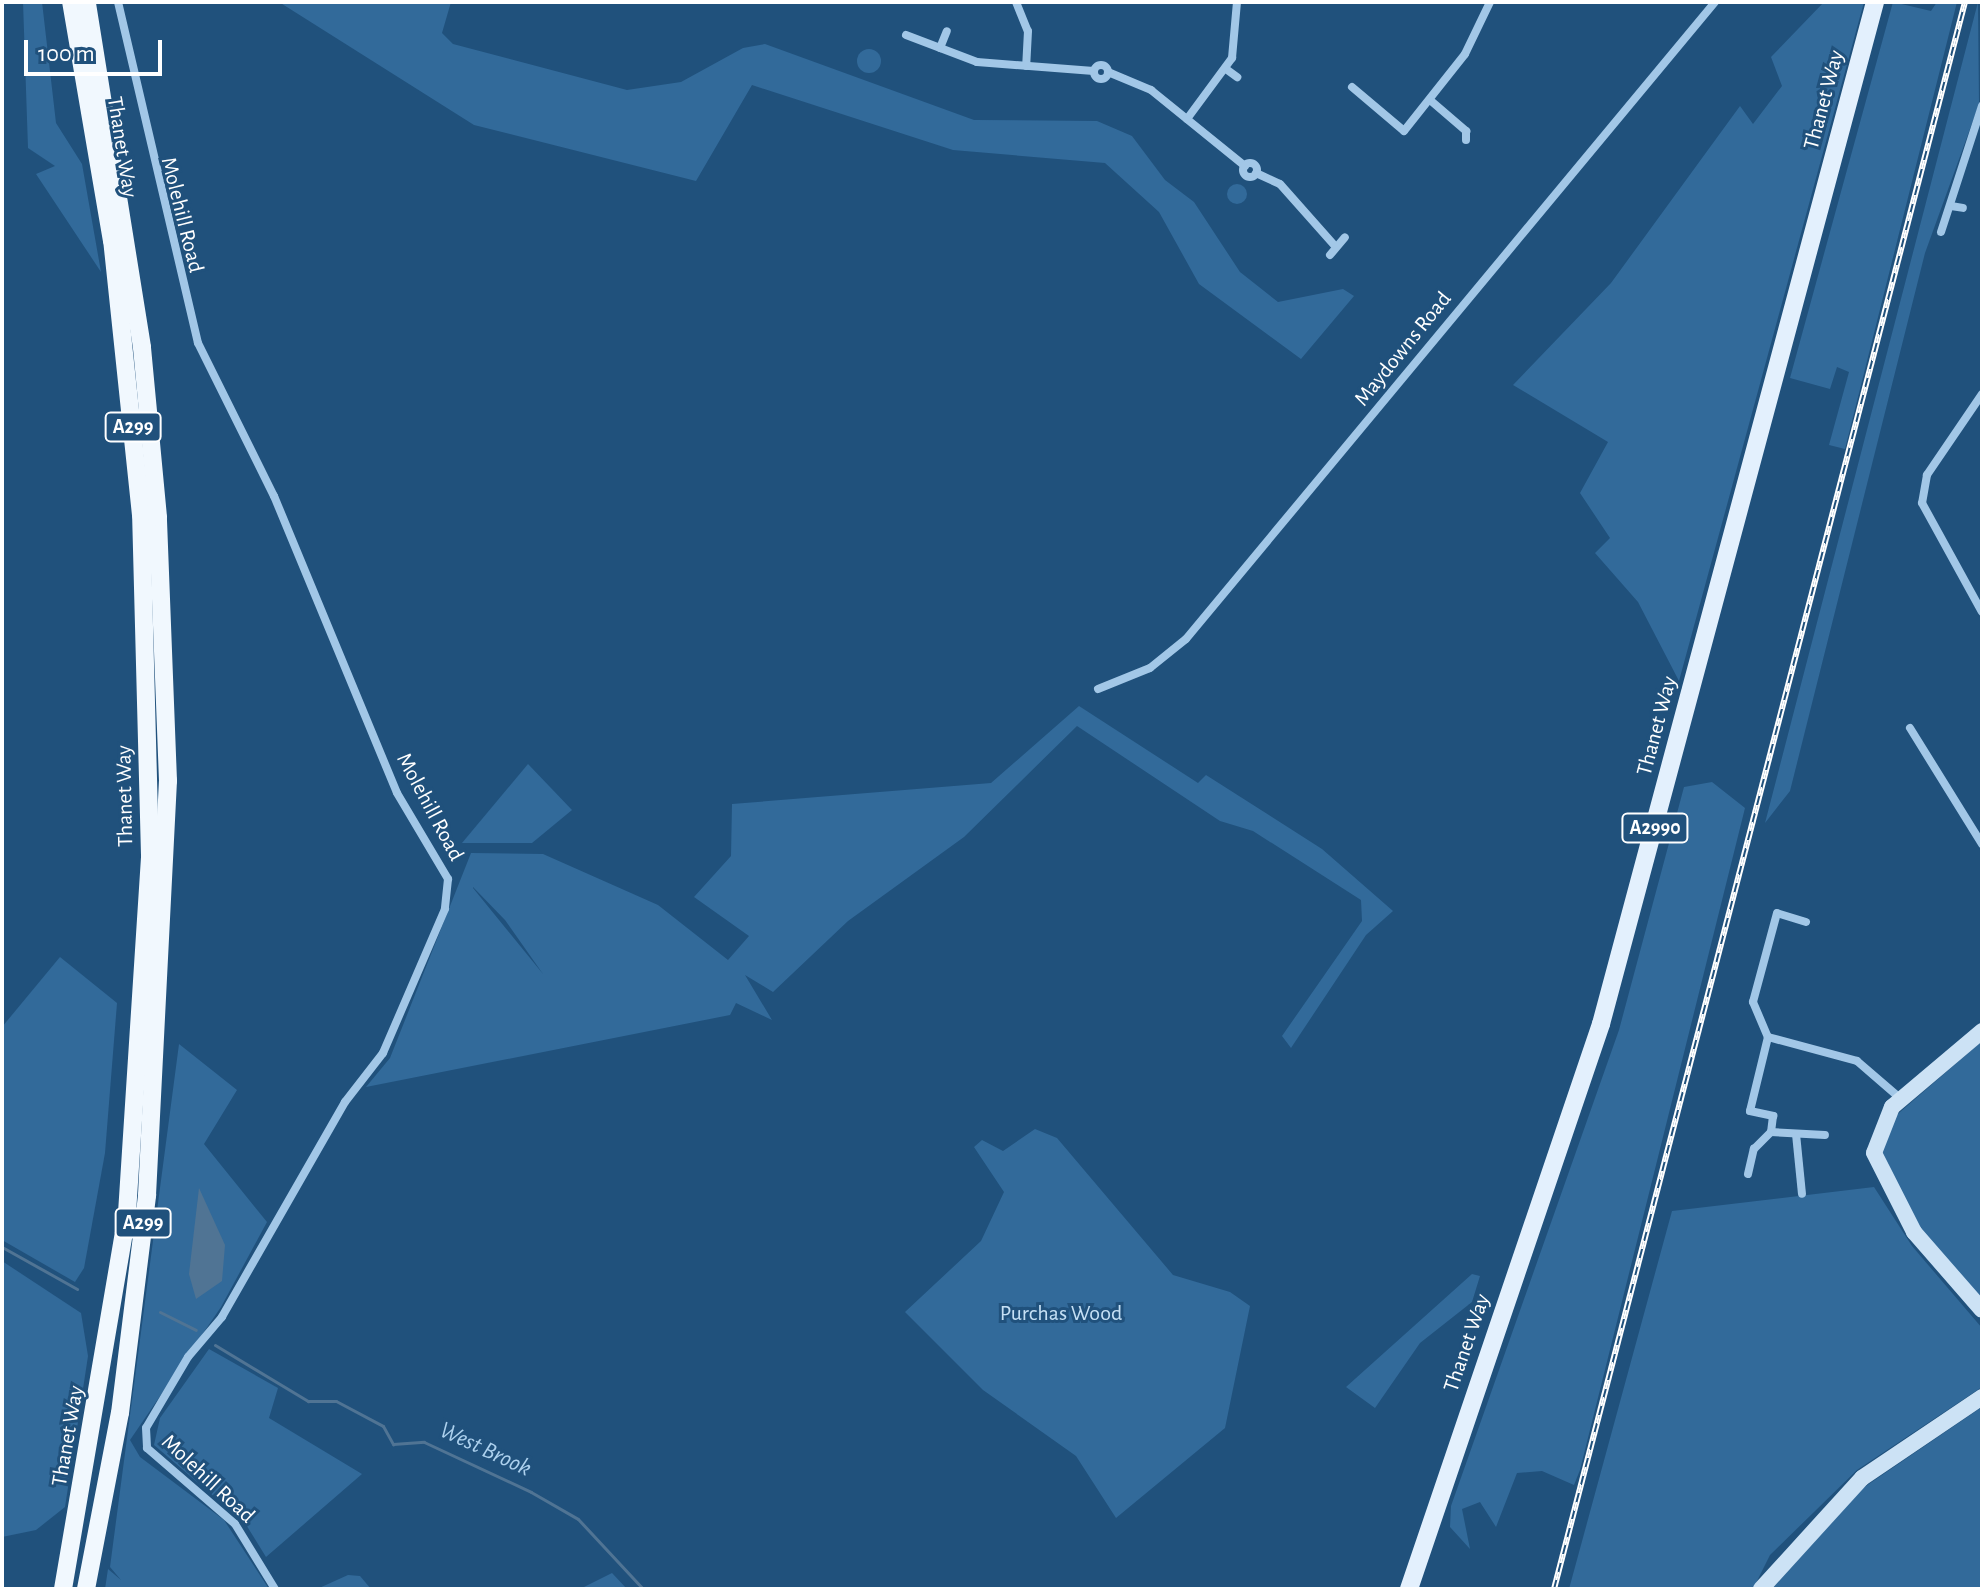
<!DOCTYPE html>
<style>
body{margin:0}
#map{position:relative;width:1984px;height:1591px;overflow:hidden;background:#20517c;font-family:"Alegreya Sans",sans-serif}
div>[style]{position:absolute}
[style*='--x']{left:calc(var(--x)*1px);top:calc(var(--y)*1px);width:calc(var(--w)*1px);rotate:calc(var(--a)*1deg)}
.green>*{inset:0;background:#326a9a}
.round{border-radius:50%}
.water>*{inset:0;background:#507494}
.stream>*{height:3px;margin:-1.5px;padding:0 1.5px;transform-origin:1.5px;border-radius:1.5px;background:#507494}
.minor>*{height:8px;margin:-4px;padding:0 4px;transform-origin:4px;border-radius:4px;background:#a2c7e7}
.minor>.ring{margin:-4px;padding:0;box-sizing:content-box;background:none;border:8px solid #a2c7e7;border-radius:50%}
.secondary>*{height:16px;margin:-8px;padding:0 8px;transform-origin:8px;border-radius:8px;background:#cce2f5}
.primary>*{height:18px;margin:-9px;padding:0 9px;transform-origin:9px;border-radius:9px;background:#e3f0fd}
.trunk>*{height:18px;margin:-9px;padding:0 9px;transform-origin:9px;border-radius:9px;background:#f1f8fe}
.rail>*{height:6px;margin-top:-3px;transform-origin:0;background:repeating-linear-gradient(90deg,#20517c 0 9px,#fff 0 18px);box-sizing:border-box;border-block:2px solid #fff}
span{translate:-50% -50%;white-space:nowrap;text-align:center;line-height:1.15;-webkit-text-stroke:6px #20517c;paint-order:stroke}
.shield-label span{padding:2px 6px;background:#20517c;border:2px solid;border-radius:6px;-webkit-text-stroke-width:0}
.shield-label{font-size:20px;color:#fff;font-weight:700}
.street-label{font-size:22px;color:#fff}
.park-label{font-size:22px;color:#c5e0f5}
.water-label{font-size:24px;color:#add1ee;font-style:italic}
.frame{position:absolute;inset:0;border:4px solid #fff;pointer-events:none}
.scale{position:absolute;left:24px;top:40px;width:138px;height:36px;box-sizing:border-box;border:4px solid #fff;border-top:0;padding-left:10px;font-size:24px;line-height:28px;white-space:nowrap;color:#fff;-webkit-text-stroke:6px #20517c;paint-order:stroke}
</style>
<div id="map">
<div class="green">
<div style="clip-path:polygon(23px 2px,42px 2px,56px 123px,82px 164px,101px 272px,36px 174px,55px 166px,28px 148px)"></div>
<div style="clip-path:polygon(279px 2px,451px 2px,442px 33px,453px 44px,627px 90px,681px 82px,743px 48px,765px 44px,974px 120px,1097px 121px,1132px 136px,1165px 180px,1194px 202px,1240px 272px,1278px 302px,1343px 289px,1354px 296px,1301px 359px,1199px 284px,1159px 212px,1105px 163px,953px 150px,752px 85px,696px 181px,474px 125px)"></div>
<div style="clip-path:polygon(1824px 2px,1864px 2px,1679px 681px,1638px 602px,1595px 553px,1610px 538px,1580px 493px,1608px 442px,1513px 385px,1611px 283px,1740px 106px,1753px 124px,1782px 86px,1771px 57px)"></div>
<div style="clip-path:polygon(1893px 2px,1931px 11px,1937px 2px,1957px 2px,1845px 449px,1829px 445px,1849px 372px,1837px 367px,1830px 389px,1790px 378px)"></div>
<div style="clip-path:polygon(1978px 2px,1979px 104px,1925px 253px,1790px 791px,1765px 823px)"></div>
<div class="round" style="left:857px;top:49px;width:24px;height:24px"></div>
<div class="round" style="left:1227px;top:184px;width:20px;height:20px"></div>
<div style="clip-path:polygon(evenodd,1079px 706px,1198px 783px,1206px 775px,1322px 849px,1393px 911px,1366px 935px,1291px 1048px,1282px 1036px,1362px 921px,1361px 900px,1253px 831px,1220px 821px,1077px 726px,964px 837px,848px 921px,773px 992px,745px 975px,772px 1020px,736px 1003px,730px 1015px,366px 1087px,390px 1058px,471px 853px,543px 854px,658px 905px,728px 960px,749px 936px,694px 897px,731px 856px,732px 804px,991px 783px,1079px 706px,473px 887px,505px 920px,543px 974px,473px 888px,473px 887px)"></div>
<div style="clip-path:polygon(528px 764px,572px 810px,532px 843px,462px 843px)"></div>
<div style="clip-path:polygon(1712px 782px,1745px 808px,1580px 1470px,1574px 1485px,1542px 1471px,1517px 1473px,1496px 1527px,1480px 1502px,1462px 1509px,1470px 1549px,1450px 1527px,1451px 1506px,1619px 1030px,1684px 787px)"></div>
<div style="clip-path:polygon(60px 957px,117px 1003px,105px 1153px,84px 1268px,75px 1282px,2px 1240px,2px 1027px)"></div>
<div style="clip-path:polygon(1982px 1041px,1982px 1302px,1918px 1228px,1880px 1157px,1892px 1119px)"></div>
<div style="clip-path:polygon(179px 1044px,237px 1090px,204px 1144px,267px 1222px,221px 1307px,130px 1440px,140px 1457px,224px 1520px,269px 1589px,105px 1589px,108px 1569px,121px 1580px,110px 1567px)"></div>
<div style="clip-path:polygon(1035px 1129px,1057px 1138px,1173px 1275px,1230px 1292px,1250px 1306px,1225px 1428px,1116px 1518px,1076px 1456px,983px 1390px,905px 1312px,981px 1241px,1004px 1192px,974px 1147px,982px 1140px,1003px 1151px)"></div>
<div style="clip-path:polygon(1874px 1187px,1912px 1246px,1982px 1328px,1982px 1387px,1857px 1470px,1770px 1555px,1753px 1589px,1569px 1589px,1672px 1211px)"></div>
<div style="clip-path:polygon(2px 1261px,81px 1313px,88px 1356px,65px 1507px,36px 1530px,2px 1537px)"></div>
<div style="clip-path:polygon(1472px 1274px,1480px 1276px,1472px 1302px,1420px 1343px,1375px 1408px,1346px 1387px)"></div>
<div style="clip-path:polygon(209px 1349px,278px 1388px,269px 1418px,362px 1474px,266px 1557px,245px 1523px,154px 1445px,160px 1418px)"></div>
<div style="clip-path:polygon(1982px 1407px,1982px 1589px,1772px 1589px,1863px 1488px)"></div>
<div style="clip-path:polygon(612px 1573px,627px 1589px,580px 1589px)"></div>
<div style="clip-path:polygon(348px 1575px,360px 1576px,371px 1589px,317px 1589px)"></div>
</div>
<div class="water">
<div style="clip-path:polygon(199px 1188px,225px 1245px,222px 1281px,196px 1299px,189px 1274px)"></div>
</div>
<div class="stream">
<div style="--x:2;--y:1247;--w:86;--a:29.2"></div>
<div style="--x:160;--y:1312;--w:40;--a:26.6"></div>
<div style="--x:215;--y:1345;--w:109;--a:31.1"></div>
<div style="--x:308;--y:1401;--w:28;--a:0"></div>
<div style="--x:336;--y:1401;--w:53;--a:28"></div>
<div style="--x:383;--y:1426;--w:21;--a:61"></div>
<div style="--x:393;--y:1444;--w:31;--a:-4"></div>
<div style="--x:424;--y:1442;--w:118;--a:25"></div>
<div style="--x:531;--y:1492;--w:54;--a:29.9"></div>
<div style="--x:578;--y:1519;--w:96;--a:47.1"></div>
</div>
<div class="minor">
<div style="--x:118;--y:2;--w:350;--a:76.8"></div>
<div style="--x:198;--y:343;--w:171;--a:63.6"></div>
<div style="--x:274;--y:496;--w:321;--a:67.5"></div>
<div style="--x:397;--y:793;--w:100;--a:59.3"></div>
<div style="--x:448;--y:879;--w:30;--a:96"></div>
<div style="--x:445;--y:909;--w:157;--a:113.3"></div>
<div style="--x:383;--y:1053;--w:62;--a:127.8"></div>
<div style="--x:345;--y:1102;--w:248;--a:119.8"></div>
<div style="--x:222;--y:1317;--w:52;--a:130.4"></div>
<div style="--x:188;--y:1357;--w:82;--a:120.6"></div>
<div style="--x:146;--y:1428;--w:20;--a:87"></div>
<div style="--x:147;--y:1448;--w:116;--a:40.8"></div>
<div style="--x:235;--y:1524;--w:76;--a:58.4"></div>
<div style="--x:1016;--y:2;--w:31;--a:68"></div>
<div style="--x:1028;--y:31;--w:35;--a:93"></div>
<div style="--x:906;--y:35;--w:76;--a:20.8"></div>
<div style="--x:977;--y:62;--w:117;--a:4.4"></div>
<div style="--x:940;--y:48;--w:18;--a:-68"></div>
<div class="ring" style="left:1094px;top:65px;width:6px;height:6px"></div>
<div style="--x:1226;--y:69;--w:14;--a:36"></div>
<div style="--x:1108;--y:72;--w:47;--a:22.7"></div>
<div style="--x:1151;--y:90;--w:121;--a:39"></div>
<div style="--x:1352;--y:87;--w:68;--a:40.2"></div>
<div style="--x:1404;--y:131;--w:98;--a:-51.6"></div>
<div style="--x:1465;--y:54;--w:58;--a:-64.3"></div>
<div style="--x:1430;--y:100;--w:48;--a:40.7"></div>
<div style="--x:1466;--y:131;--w:9;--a:90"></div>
<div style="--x:1187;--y:119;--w:76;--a:-53.6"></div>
<div style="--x:1232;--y:58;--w:56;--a:-84.9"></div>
<div class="ring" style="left:1243px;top:163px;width:6px;height:6px"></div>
<div style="--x:1256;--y:173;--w:26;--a:25"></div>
<div style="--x:1280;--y:184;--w:84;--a:48.4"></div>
<div style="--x:1951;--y:206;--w:12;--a:9"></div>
<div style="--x:1941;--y:232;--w:133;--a:-72"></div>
<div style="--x:1330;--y:255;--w:23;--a:-50"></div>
<div style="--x:1982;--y:394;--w:98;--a:124.2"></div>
<div style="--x:1927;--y:475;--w:28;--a:100"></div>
<div style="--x:1922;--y:503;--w:124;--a:61.2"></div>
<div style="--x:1098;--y:689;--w:56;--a:-22"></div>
<div style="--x:1150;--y:668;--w:46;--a:-38.9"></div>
<div style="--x:1186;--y:639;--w:828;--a:-50.29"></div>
<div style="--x:1910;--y:728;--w:137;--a:58.2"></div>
<div style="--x:1806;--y:922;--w:30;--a:-163"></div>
<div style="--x:1777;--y:913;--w:92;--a:105.1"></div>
<div style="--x:1753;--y:1002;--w:38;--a:67"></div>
<div style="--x:1768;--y:1037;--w:76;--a:103.7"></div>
<div style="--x:1750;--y:1111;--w:24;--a:12"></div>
<div style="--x:1773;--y:1116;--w:16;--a:97"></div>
<div style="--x:1771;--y:1132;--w:54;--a:3.2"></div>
<div style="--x:1768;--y:1037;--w:92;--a:15.1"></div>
<div style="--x:1857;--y:1061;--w:58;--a:40.8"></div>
<div style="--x:1796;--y:1134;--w:60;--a:84.3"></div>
<div style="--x:1748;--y:1174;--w:26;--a:-77"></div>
<div style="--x:1754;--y:1149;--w:24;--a:-45"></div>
</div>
<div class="secondary">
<div style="--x:1982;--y:1031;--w:118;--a:139.8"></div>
<div style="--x:1892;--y:1107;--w:49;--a:111.4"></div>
<div style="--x:1874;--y:1153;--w:89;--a:63.1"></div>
<div style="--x:1914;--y:1232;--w:103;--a:48.9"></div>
<div style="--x:1761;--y:1589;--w:150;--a:-47.7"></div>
<div style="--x:1862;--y:1478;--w:145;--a:-34"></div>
</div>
<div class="primary">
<div style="--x:1409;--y:1589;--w:597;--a:-71.23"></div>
<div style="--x:1601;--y:1024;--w:1058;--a:-74.99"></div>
</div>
<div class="trunk">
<div style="--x:63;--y:1589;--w:381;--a:-80.3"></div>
<div style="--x:127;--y:1213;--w:359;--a:-86.3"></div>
<div style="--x:150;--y:855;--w:340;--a:-91.5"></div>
<div style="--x:141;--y:515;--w:276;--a:-96"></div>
<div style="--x:112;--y:241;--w:242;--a:-99.7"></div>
<div style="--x:86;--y:1589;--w:179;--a:-79.1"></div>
<div style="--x:120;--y:1413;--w:220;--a:-82.9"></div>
<div style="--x:147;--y:1195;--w:415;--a:-87.1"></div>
<div style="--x:168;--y:781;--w:264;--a:-92.2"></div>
<div style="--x:158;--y:517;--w:171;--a:-95.4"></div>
<div style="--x:142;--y:347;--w:349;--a:-99.1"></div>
</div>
<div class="rail">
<div style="--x:1554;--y:1589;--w:1639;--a:-75.48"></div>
</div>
<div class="shield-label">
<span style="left:133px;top:427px">A299</span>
<span style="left:1655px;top:828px">A2990</span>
<span style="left:143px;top:1223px">A299</span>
</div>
<div class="street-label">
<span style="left:1824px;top:100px;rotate:-75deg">Thanet Way</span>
<span style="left:122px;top:147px;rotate:81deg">Thanet Way</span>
<span style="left:182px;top:215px;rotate:76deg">Molehill Road</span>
<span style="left:1403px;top:349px;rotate:-51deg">Maydowns Road</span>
<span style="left:1657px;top:726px;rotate:-75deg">Thanet Way</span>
<span style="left:125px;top:796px;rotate:-91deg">Thanet Way</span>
<span style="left:430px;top:807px;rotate:62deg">Molehill Road</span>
<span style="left:1467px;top:1343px;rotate:-71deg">Thanet Way</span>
<span style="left:68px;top:1436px;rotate:-80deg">Thanet Way</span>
<span style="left:208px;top:1479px;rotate:43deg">Molehill Road</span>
</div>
<div class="park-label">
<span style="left:1061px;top:1314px">Purchas Wood</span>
</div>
<div class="water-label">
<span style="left:485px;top:1450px;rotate:25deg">West Brook</span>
</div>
<div class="frame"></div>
<div class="scale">100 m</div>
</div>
